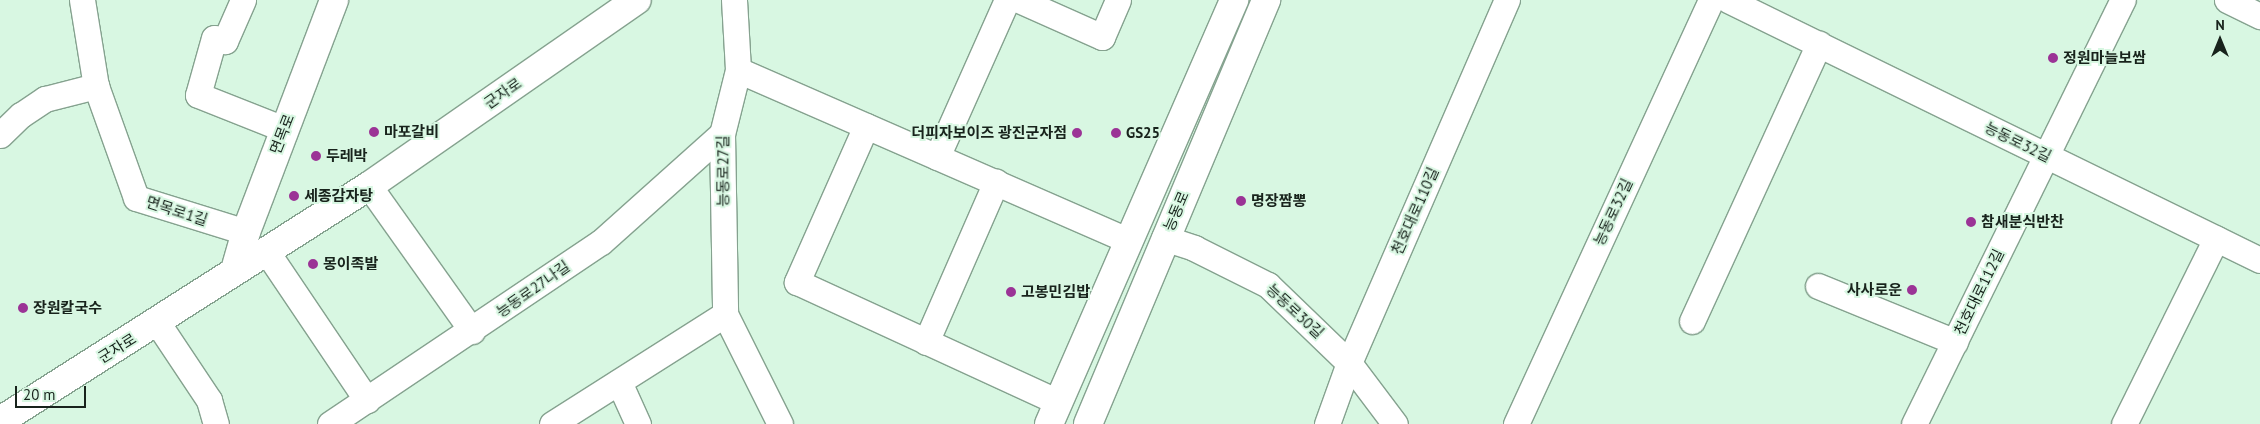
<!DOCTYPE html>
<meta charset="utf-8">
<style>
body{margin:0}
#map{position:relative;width:2260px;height:424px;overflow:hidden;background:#d8f7e2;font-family:"PT Sans","Noto Sans KR",sans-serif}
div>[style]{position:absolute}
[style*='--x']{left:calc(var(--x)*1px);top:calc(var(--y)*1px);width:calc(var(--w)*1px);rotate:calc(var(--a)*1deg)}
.roads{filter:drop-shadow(1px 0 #85a28f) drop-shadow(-1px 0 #85a28f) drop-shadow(0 1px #85a28f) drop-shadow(0 -1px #85a28f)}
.minor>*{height:25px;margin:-12.5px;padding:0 12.5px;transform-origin:12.5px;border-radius:12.5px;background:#fff}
.tertiary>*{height:28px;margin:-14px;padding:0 14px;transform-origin:14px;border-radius:14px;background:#fff}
.secondary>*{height:28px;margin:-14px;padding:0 14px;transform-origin:14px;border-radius:14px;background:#fff}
.dots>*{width:14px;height:14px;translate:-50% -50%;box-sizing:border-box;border:2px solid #d8f7e2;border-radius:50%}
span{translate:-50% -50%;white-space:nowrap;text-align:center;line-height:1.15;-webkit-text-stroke:4px #d8f7e2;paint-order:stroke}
.poi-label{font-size:15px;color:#18231c;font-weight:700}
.left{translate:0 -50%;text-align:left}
.right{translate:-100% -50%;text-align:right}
.street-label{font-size:15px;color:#18231c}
.north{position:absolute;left:2195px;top:15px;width:50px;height:50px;-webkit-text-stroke:4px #d8f7e2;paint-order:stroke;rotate:0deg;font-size:14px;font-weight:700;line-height:20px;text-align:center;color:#18231c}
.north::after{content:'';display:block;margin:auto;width:18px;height:22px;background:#18231c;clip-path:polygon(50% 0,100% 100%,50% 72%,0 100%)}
.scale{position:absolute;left:15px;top:386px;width:71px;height:22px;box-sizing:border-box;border:2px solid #18231c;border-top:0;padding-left:6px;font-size:15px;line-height:18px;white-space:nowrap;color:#18231c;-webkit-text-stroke:4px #d8f7e2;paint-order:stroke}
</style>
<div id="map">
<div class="roads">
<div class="minor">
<div style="--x:82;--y:0;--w:87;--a:80.8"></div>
<div style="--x:96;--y:86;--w:119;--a:70.3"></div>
<div style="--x:136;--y:198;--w:115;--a:17.2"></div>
<div style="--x:243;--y:0;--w:45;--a:113.7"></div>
<div style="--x:225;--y:41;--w:11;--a:-165"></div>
<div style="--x:214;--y:38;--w:59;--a:105.7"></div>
<div style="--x:198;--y:95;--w:92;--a:21.6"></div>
<div style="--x:734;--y:0;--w:70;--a:86.7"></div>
<div style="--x:738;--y:70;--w:66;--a:104"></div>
<div style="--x:722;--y:134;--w:180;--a:89"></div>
<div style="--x:725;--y:314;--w:123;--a:63.4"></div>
<div style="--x:1019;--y:0;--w:91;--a:24"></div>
<div style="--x:1102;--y:37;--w:40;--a:-66.6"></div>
<div style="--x:1728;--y:0;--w:592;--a:26.05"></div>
<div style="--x:2227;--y:0;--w:37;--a:26"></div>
<div style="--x:738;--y:70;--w:425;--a:23.6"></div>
<div style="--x:866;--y:126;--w:171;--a:113.9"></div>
<div style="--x:797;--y:282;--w:287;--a:24.7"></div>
<div style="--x:0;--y:135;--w:29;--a:-44"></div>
<div style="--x:21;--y:115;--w:29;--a:-34"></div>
<div style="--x:45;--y:99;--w:53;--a:-14.3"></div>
<div style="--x:937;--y:157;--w:172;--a:-66"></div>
<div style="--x:369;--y:186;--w:178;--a:54.6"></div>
<div style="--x:1164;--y:238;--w:32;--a:18"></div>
<div style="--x:1194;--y:248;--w:83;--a:26.6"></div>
<div style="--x:1268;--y:285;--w:112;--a:43.9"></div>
<div style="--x:1349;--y:363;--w:76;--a:53"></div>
<div style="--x:267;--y:252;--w:179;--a:56"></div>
<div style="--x:1818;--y:286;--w:148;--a:22.2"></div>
<div style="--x:1692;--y:321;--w:305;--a:-65.4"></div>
<div style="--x:157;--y:322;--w:94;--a:56.3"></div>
<div style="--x:209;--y:400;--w:25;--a:74"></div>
<div style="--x:926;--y:342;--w:175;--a:-66.4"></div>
<div style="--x:619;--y:382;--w:46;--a:65.7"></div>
<div style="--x:330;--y:424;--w:326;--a:-33.9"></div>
<div style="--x:601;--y:242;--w:162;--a:-41.8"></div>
<div style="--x:552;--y:424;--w:205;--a:-32.4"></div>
<div style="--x:1327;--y:424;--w:65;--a:-70.2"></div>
<div style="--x:1349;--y:363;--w:396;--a:-66.5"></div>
<div style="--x:1516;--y:424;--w:467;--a:-65.3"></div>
<div style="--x:1914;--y:424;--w:473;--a:-63.8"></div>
<div style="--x:2124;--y:424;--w:207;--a:-63.6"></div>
</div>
<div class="tertiary">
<div style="--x:235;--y:270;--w:40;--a:-74"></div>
<div style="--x:246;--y:232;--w:248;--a:-69.2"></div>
<div style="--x:0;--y:421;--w:437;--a:-32.5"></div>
<div style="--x:369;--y:186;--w:326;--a:-34.8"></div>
</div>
<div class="secondary">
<div style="--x:1049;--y:424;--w:463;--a:-66.4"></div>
<div style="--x:1088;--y:424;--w:460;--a:-67.2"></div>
</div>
</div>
<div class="dots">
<div style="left:2053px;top:58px;background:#9b3396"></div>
<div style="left:374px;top:132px;background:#9b3396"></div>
<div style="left:1077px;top:133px;background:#9b3396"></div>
<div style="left:1116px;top:133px;background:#9b3396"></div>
<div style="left:316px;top:156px;background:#9b3396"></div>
<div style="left:294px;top:196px;background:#9b3396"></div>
<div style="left:1241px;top:201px;background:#9b3396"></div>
<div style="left:1971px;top:222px;background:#9b3396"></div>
<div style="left:313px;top:264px;background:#9b3396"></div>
<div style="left:1912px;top:290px;background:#9b3396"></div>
<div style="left:1011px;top:292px;background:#9b3396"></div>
<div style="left:23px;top:308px;background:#9b3396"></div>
</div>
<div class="poi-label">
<span class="left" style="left:2063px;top:58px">정원마늘보쌈</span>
<span class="left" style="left:384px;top:132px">마포갈비</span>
<span class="right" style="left:1067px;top:133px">더피자보이즈 광진군자점</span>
<span class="left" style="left:1126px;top:133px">GS25</span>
<span class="left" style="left:326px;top:156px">두레박</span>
<span class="left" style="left:304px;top:196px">세종감자탕</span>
<span class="left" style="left:1251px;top:201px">명장짬뽕</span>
<span class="left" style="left:1981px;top:222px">참새분식반찬</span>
<span class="left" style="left:323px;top:264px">몽이족발</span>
<span class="right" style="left:1902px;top:290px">사사로운</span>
<span class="left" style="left:1021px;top:292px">고봉민김밥</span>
<span class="left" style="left:33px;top:308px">장원칼국수</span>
</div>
<div class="street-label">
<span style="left:503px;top:93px;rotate:-35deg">군자로</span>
<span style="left:282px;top:134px;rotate:-69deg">면목로</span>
<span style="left:2018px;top:142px;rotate:26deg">능동로32길</span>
<span style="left:723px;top:171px;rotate:-90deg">능동로27길</span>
<span style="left:177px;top:211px;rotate:18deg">면목로1길</span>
<span style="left:1176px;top:211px;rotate:-67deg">능동로</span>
<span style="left:1415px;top:211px;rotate:-66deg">천호대로110길</span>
<span style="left:1613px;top:212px;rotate:-65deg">능동로32길</span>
<span style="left:533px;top:289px;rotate:-35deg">능동로27나길</span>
<span style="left:1979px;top:292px;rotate:-64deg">천호대로112길</span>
<span style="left:1295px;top:311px;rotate:43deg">능동로30길</span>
<span style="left:117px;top:348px;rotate:-32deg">군자로</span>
</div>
<div class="north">N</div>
<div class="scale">20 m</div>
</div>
